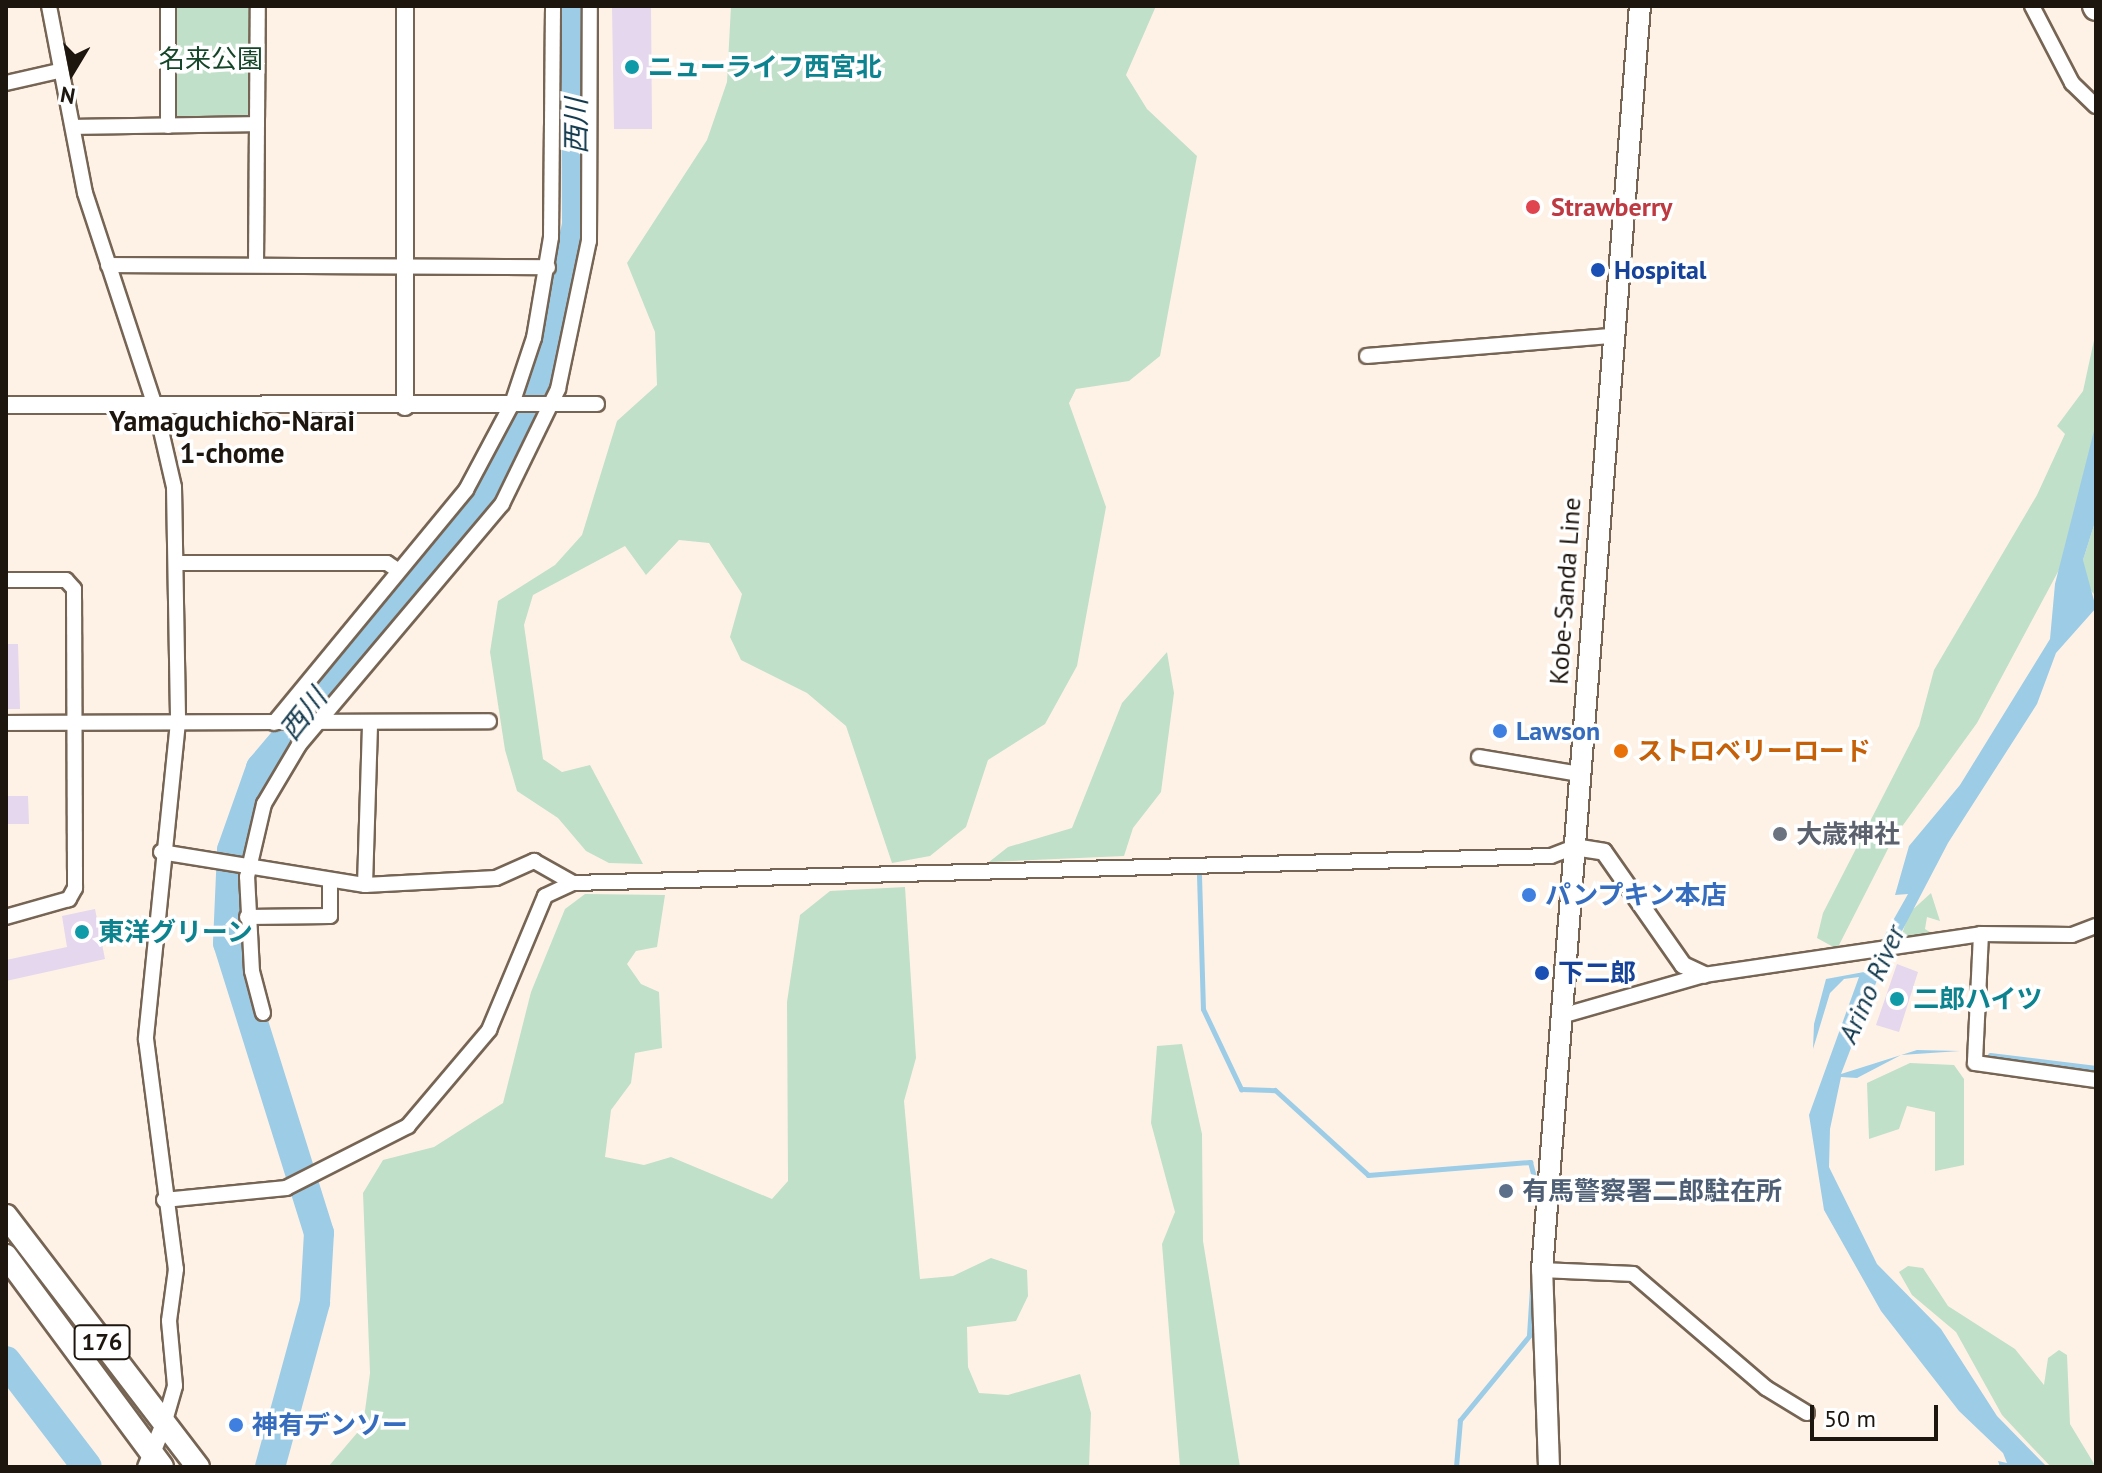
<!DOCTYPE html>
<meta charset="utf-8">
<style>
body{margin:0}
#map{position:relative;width:2102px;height:1473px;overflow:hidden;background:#fef2e6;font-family:"PT Sans","Noto Sans JP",sans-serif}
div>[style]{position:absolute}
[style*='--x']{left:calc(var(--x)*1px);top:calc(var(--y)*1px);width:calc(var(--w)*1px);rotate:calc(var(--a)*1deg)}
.green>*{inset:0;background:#c0e0c9}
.water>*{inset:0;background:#9dcce7}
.stream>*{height:5px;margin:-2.5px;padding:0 2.5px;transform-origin:2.5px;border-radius:2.5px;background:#9dcce7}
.river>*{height:30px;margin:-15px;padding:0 15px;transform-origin:15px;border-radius:15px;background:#9dcce7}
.building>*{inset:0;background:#e5d7ed}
.roads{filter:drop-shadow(2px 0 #766554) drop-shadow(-2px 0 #766554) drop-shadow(0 2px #766554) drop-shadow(0 -2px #766554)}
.minor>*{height:14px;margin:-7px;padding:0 7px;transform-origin:7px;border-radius:7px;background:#fff}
.tertiary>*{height:16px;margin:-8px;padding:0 8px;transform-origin:8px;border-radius:8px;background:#fff}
.primary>*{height:20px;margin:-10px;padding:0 10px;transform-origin:10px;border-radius:10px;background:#fff}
.trunk>*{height:22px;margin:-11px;padding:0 11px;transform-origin:11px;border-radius:11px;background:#fff}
.motorway>*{height:24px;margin:-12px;padding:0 12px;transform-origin:12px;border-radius:12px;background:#fff}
.dots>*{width:22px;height:22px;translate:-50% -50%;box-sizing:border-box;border:4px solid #fff;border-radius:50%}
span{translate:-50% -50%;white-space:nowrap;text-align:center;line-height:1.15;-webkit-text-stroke:7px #fff;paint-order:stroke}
.shield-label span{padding:2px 6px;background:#fff;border:2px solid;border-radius:6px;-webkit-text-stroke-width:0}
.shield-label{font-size:24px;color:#1d160f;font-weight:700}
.park-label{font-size:26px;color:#154629}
.culture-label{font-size:26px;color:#0d838f;font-weight:700}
.left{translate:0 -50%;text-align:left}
.health-label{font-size:26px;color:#be3a42;font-weight:700}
.transit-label{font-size:26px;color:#164399;font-weight:700}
.street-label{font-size:26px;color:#1d160f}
.shop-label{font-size:26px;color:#366cbe;font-weight:700}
.food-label{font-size:26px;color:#c56008;font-weight:700}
.worship-label{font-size:26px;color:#5b616d;font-weight:700}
.service-label{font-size:26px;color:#4e5e75;font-weight:700}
.water-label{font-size:28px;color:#12394d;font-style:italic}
.neighbourhood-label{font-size:28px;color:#1d160f;font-weight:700}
.frame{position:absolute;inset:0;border:8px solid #1d160f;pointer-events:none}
.north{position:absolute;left:32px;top:32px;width:80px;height:80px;-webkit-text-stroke:6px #fff;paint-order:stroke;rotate:190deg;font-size:22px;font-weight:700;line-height:32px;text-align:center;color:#1d160f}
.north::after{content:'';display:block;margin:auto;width:28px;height:36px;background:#1d160f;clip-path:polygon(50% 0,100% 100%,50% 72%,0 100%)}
.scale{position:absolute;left:1810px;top:1405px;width:128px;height:36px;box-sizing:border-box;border:4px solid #1d160f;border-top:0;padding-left:10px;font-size:24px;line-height:28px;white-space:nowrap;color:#1d160f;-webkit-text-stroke:6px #fff;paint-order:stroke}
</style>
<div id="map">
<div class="green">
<div style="clip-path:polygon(173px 6px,250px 6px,250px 113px,241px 120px,180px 120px,173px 112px)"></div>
<div style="clip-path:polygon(731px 6px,1156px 6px,1126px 75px,1147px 109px,1197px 156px,1160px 356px,1129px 381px,1076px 389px,1069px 403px,1106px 507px,1077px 666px,1045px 724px,988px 760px,966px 827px,930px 856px,892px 863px,846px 726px,807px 693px,741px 660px,730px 637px,742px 594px,709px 543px,679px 540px,646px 575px,625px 546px,533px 595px,524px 625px,543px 759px,562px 772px,590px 765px,643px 864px,609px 863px,586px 851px,558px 818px,517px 791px,505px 750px,490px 652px,498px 601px,555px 565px,582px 535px,617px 421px,657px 385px,655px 332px,627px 263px,707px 140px,727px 82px)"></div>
<div style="clip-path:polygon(2096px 331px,2096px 435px,2060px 568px,1977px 723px,1893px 839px,1837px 949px,1817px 938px,1823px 913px,1919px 726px,1934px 670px,2037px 495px,2065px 434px,2057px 426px,2083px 391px)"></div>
<div style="clip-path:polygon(2096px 519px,2096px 596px,2084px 584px,2083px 560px)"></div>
<div style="clip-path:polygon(1167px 652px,1174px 693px,1161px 792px,1133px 828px,1124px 856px,989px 862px,1008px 847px,1072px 828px,1122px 703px)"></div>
<div style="clip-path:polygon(905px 887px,916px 1058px,904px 1101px,920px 1279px,953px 1276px,991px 1258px,1027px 1270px,1028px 1296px,1016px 1321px,967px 1327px,968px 1367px,979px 1393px,1008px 1395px,1080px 1374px,1091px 1413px,1089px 1467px,328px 1467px,363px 1426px,370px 1373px,363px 1193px,383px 1160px,434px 1147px,503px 1103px,531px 992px,565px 909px,585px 894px,665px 895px,657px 947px,636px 951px,627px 964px,641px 984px,659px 992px,662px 1048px,635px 1053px,631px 1083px,611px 1110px,605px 1157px,644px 1165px,671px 1157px,772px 1199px,788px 1181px,787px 1002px,800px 915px,830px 891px)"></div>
<div style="clip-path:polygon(1931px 893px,1940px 921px,1927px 917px,1925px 929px,1933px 934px,1901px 937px,1909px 913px)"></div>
<div style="clip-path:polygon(1182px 1044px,1202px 1134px,1203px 1241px,1240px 1467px,1180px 1467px,1162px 1244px,1175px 1212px,1151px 1123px,1157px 1046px)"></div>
<div style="clip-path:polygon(1910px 1063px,1954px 1065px,1964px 1079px,1964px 1165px,1935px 1171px,1935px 1112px,1907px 1106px,1899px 1129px,1869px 1139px,1867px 1083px)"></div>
<div style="clip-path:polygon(1908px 1266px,1923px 1268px,1948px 1306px,2015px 1349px,2044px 1385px,2048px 1358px,2059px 1350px,2067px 1355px,2070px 1424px,2096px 1467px,2051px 1467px,2031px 1446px,2002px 1415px,1956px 1332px,1912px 1295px,1899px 1272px)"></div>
</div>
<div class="water">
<div style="clip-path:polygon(2096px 423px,2096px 519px,2083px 560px,2096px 608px,2056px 653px,2037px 704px,1948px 843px,1879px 975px,1841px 1074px,1917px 1050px,1960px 1051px,1901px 1055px,1857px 1078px,1841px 1077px,1830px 1129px,1829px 1167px,1877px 1264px,1941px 1329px,1997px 1416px,2047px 1467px,2000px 1467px,1998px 1461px,2007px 1463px,2003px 1453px,1959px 1411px,1881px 1311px,1824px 1210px,1809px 1115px,1859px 977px,1844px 979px,1830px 993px,1813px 1049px,1814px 1024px,1826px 979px,1864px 972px,1908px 894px,1895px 895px,1909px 846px,1960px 785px,2050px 639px,2055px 584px)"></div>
</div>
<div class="stream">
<div style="--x:1199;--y:875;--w:134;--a:88.3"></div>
<div style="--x:1203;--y:1009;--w:89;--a:64.6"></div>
<div style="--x:1241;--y:1089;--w:34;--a:2"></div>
<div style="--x:1275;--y:1090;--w:126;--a:42.4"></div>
<div style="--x:1368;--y:1175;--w:163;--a:-4.6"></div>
<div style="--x:1530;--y:1162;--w:31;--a:75"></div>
<div style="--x:1538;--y:1192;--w:144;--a:93.6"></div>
<div style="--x:1529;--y:1336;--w:109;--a:129.4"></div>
<div style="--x:1460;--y:1420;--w:47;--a:94.9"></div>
<div style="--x:1990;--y:1055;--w:107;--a:7"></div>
</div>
<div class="river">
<div style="--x:6;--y:1361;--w:133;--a:52.6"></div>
<div style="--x:270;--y:1467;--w:171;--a:-74.7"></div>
<div style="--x:315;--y:1302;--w:69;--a:-86.7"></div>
<div style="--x:319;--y:1233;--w:304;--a:-107.4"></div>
<div style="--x:228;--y:943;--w:93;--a:-87.5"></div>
<div style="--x:232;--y:850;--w:87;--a:-70.5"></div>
<div style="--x:261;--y:768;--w:319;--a:-49.8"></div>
<div style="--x:467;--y:524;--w:165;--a:-61.7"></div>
<div style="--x:545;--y:379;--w:157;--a:-78.3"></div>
<div style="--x:577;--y:225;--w:219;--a:-90.3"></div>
</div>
<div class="building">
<div style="clip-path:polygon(612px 6px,651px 6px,652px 129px,614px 129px)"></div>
<div style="clip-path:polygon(6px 644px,18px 644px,20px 709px,6px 709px)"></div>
<div style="clip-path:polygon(6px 796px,28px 796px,29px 824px,6px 824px)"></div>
<div style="clip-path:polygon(95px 909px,105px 959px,6px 981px,6px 960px,67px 947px,62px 916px)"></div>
<div style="clip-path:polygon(1897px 964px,1918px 972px,1899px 1032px,1876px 1025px)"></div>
</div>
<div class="roads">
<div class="minor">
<div style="--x:49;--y:6;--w:190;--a:79.1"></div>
<div style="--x:85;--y:193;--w:227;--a:71.8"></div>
<div style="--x:156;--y:409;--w:80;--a:77"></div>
<div style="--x:174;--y:487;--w:235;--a:89"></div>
<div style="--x:178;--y:722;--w:319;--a:95.8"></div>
<div style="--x:146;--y:1039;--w:232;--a:82.6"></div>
<div style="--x:176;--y:1269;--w:52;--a:97.7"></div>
<div style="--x:169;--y:1321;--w:65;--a:84.7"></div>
<div style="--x:175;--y:1386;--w:40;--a:106"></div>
<div style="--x:2032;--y:6;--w:87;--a:62.5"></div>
<div style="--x:2072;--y:83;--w:33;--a:44"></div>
<div style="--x:6;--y:83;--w:54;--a:-12.8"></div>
<div style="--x:168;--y:126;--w:120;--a:-90"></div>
<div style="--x:75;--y:127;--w:182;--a:-0.9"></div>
<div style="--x:108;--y:265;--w:440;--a:0.3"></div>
<div style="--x:256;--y:265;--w:259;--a:-89.6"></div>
<div style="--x:1367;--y:356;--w:246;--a:-4.7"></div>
<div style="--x:512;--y:404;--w:85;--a:0"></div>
<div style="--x:176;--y:563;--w:211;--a:0"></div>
<div style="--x:387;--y:563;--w:14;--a:34"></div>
<div style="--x:6;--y:580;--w:60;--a:0"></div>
<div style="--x:66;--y:580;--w:12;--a:48"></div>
<div style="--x:74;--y:589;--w:299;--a:89.8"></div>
<div style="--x:75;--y:888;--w:13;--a:119"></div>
<div style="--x:69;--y:899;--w:66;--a:164.1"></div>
<div style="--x:6;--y:723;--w:483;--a:-0.2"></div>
<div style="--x:274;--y:723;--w:302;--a:-50.5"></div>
<div style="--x:466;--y:490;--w:98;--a:-61.9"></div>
<div style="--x:512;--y:404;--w:70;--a:-71.6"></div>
<div style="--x:534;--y:338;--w:102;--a:-80.4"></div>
<div style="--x:551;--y:237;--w:231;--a:-89.5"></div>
<div style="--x:1479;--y:757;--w:101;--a:9.6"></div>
<div style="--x:161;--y:852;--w:207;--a:9.2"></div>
<div style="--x:365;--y:885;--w:131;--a:-3.1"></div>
<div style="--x:496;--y:878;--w:42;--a:-24.1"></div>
<div style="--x:534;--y:861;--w:45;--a:29.4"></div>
<div style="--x:365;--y:885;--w:161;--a:-88.2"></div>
<div style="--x:247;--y:917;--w:83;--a:-0.7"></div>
<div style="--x:330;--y:916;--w:35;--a:-90"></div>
<div style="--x:1981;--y:934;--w:129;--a:92.7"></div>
<div style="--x:1975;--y:1063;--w:122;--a:8"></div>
<div style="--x:263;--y:1013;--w:43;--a:-104.7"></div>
<div style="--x:252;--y:971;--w:94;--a:-93"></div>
<div style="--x:247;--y:877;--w:75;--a:-76.9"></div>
<div style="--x:264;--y:804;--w:69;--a:-59.3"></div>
<div style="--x:299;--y:745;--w:315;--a:-49.9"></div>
<div style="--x:502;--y:504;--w:128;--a:-64"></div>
<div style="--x:558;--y:389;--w:151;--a:-78.2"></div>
<div style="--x:589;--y:241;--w:235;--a:-89.8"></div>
<div style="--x:1561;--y:1016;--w:149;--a:-16"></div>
<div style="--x:1704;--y:975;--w:280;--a:-8.4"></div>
<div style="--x:1981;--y:934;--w:91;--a:0.6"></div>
<div style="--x:2072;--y:935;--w:26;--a:-21"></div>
<div style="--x:164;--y:1200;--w:123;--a:-5.6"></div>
<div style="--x:286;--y:1188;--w:137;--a:-26.9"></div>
<div style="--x:408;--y:1126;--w:126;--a:-49.8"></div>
<div style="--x:489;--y:1030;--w:145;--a:-67.3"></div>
<div style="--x:545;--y:896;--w:31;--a:-25"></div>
<div style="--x:573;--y:883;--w:978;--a:-1.58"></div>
<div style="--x:1551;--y:856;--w:25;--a:-21"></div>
<div style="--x:1542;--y:1270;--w:91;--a:2.5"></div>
<div style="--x:1633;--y:1274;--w:175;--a:40.6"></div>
<div style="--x:1766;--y:1388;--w:48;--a:31.4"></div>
</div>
<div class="tertiary">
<div style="--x:6;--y:405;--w:506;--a:-0.11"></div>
<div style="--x:405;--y:407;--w:401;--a:-90"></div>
<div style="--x:1574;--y:847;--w:30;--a:9"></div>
<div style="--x:1604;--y:852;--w:138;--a:55"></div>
<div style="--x:1683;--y:965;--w:23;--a:25"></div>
<div style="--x:146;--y:1467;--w:47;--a:-67.3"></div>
</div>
<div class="primary">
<div style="--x:1549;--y:1467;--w:197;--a:-92"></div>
<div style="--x:1542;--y:1270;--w:1268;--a:-85.57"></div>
</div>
<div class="trunk">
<div style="--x:6;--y:1216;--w:316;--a:52.6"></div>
<div style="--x:6;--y:1256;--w:262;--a:53.5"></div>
</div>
<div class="motorway">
<div style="--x:2095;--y:6;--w:2;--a:63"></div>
</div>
</div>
<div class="dots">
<div style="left:632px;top:67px;background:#0f9aa8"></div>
<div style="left:1533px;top:207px;background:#e0444e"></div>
<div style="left:1598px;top:270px;background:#1a4fb4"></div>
<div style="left:1500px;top:731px;background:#3f7fe0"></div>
<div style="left:1621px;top:751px;background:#e8710a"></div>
<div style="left:1780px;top:834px;background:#6b7280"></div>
<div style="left:1529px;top:895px;background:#3f7fe0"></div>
<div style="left:82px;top:932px;background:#0f9aa8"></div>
<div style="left:1542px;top:973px;background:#1a4fb4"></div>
<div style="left:1897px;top:999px;background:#0f9aa8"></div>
<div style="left:1506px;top:1191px;background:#5c6f8a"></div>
<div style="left:236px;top:1425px;background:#3f7fe0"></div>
</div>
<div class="shield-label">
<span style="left:102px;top:1342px">176</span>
</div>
<div class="park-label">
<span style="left:211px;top:59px">名来公園</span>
</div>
<div class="culture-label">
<span class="left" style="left:648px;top:67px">ニューライフ西宮北</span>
<span class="left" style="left:98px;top:932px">東洋グリーン</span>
<span class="left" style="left:1913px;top:999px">二郎ハイツ</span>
</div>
<div class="health-label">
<span class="left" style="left:1551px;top:207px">Strawberry</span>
</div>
<div class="transit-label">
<span class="left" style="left:1614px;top:270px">Hospital</span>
<span class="left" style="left:1558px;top:973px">下二郎</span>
</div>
<div class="street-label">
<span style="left:1565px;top:591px;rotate:-86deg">Kobe-Sanda Line</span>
</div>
<div class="shop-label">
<span class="left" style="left:1516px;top:731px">Lawson</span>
<span class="left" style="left:1545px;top:895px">パンプキン本店</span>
<span class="left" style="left:252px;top:1425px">神有デンソー</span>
</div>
<div class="food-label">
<span class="left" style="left:1637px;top:751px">ストロベリーロード</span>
</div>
<div class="worship-label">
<span class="left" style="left:1796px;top:834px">大歳神社</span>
</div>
<div class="service-label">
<span class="left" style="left:1522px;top:1191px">有馬警察署二郎駐在所</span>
</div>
<div class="water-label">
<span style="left:576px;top:126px;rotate:-90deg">西川</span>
<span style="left:303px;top:714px;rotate:-52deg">西川</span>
<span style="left:1871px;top:984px;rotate:-66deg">Arino River</span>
</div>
<div class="neighbourhood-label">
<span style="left:232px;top:437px">Yamaguchicho-Narai<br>1-chome</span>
</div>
<div class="frame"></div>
<div class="north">N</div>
<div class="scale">50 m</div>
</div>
